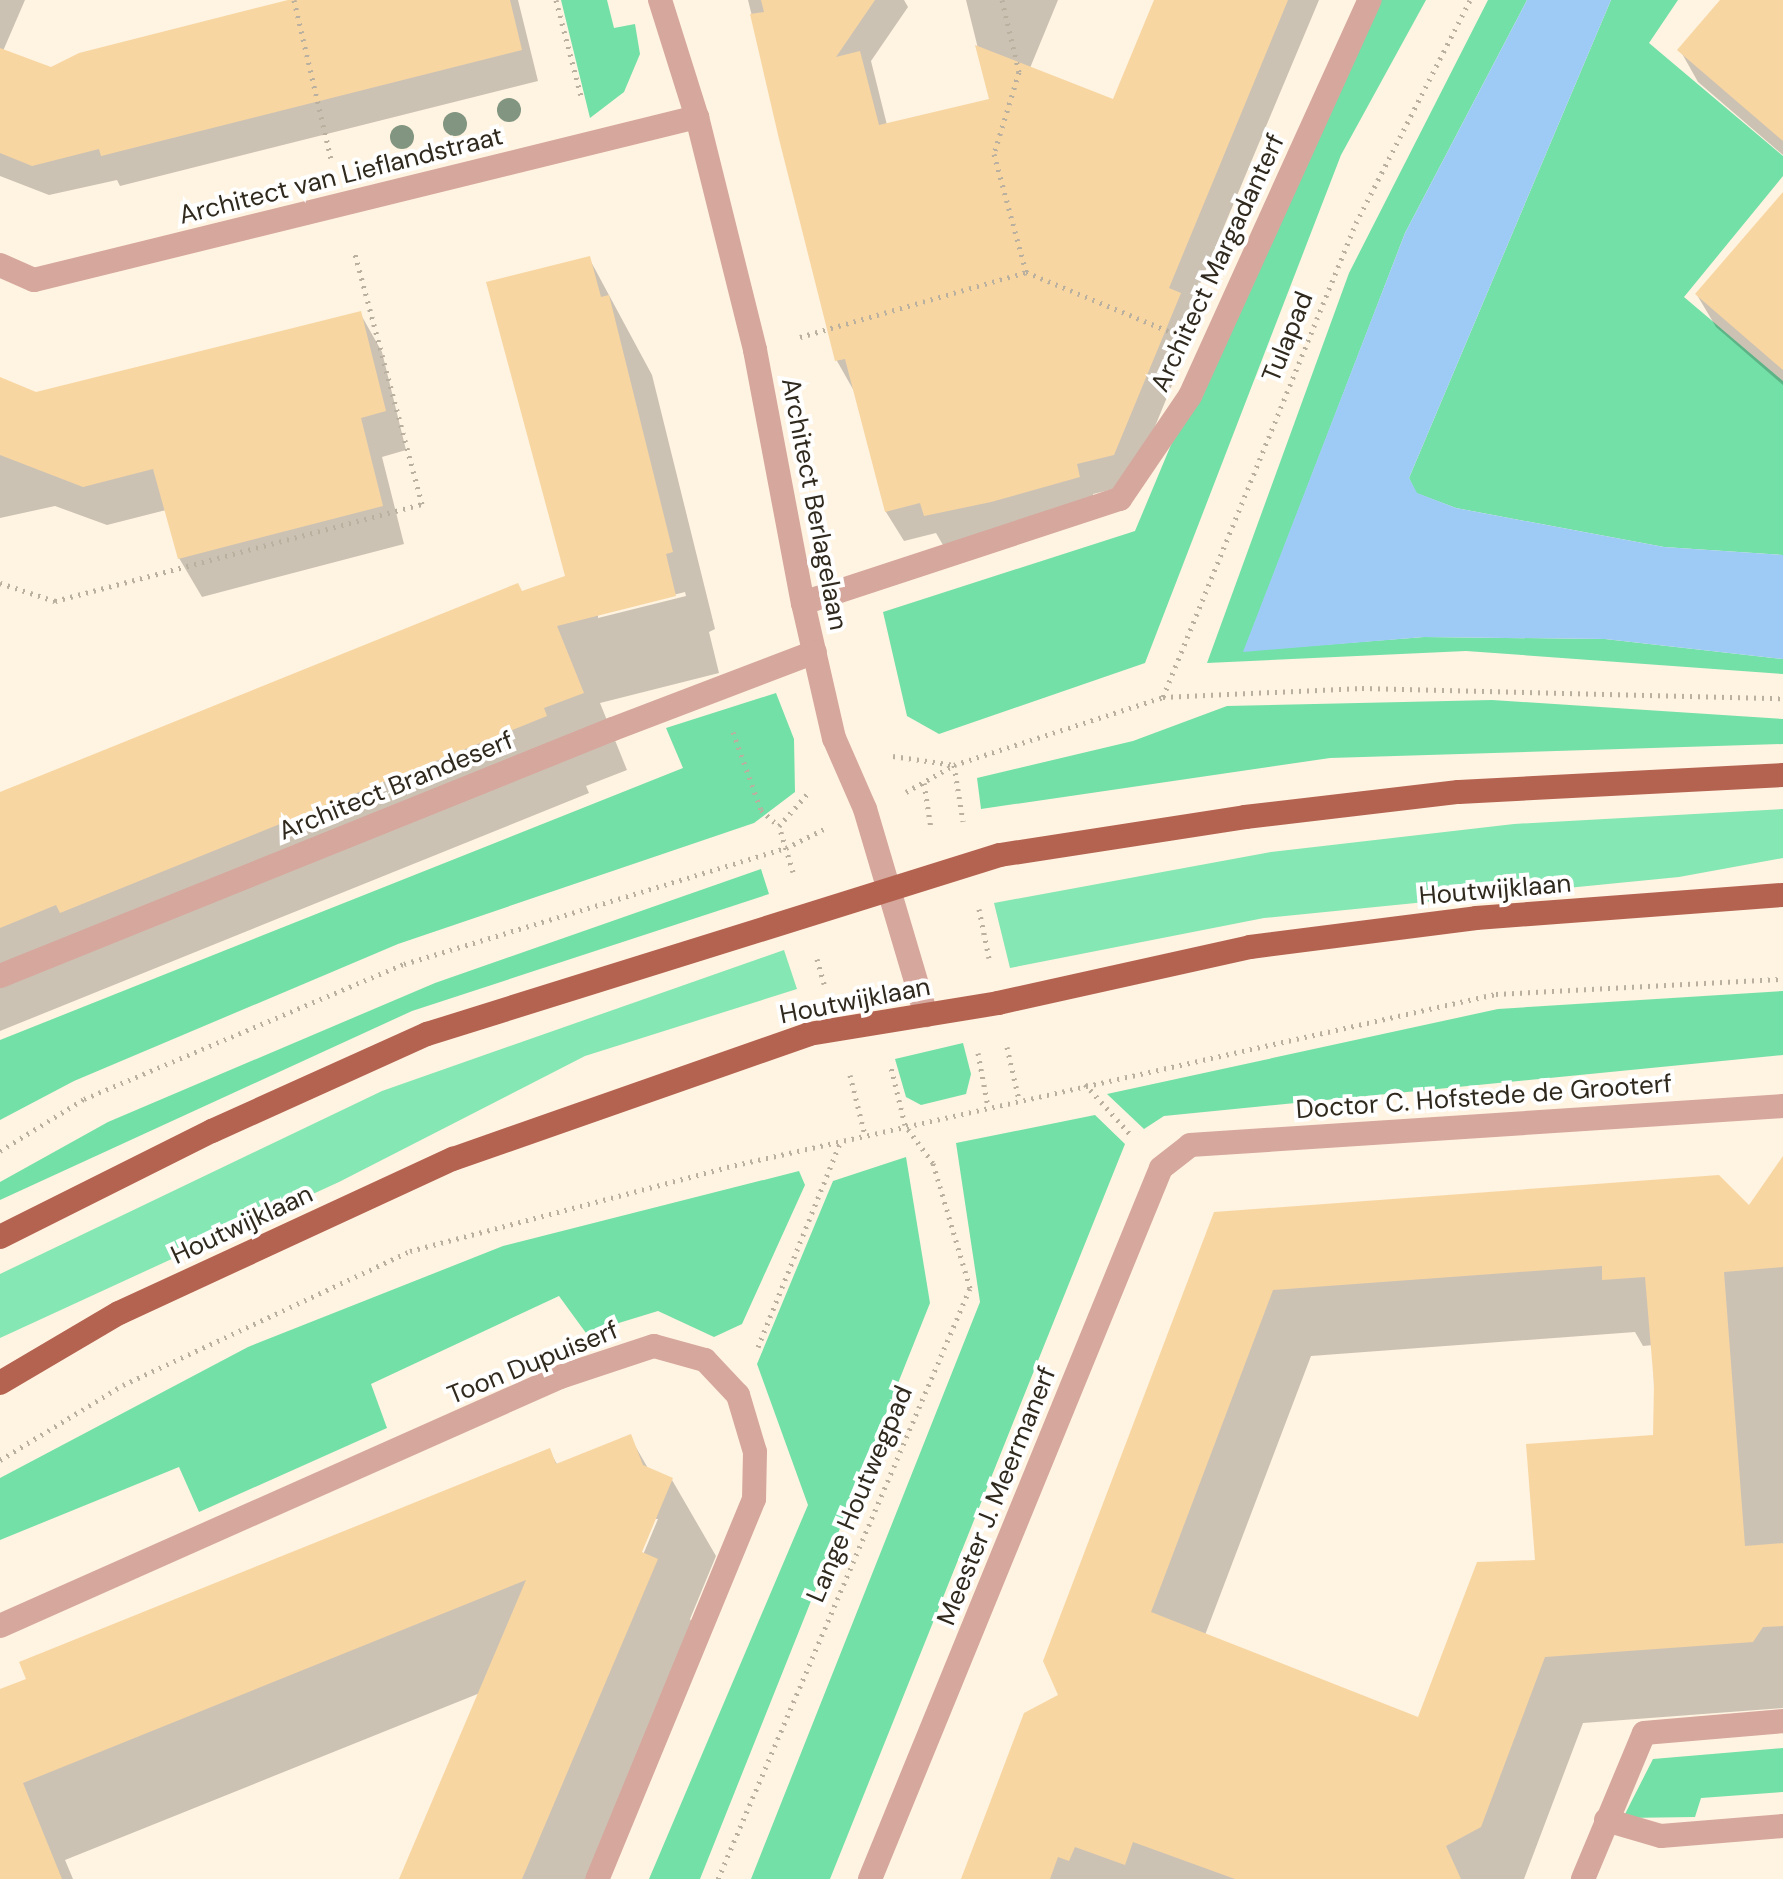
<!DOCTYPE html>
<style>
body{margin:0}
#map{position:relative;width:1783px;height:1879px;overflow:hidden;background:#fff3e1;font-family:"DM Sans",sans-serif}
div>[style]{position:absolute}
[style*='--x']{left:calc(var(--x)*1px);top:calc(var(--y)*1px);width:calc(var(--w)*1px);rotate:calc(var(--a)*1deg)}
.green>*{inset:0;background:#85e7b4}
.forest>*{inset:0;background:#73e0a8}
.water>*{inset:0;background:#9dcbf6}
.shadow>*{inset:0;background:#0003}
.building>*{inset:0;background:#f8d6a2}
.path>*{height:5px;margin-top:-2.5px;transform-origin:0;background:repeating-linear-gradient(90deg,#bab0a0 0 2px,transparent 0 8px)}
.minor>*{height:24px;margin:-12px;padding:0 12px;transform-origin:12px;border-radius:12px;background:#d6a79c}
.major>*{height:24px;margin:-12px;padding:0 12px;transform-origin:12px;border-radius:12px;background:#b56351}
.trees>*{width:24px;height:24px;margin:-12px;border-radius:50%;background:#819580}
span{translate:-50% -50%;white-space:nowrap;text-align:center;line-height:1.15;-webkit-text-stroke:8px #fff;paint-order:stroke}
.street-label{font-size:26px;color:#30291e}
</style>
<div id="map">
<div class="green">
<div style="clip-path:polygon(1783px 809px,1783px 858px,1679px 877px,1264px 918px,1010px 968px,994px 903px,1271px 852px,1514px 824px)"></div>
<div style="clip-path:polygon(784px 950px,797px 989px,585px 1056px,339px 1182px,0 1338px,0 1274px,382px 1091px)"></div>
</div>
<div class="forest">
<div style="clip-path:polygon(561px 0,607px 0,614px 28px,635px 24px,640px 54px,624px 92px,590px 118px)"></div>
<div style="clip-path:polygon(1357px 0,1426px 0,1341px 155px,1145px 663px,939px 734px,907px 716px,883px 612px,1135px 531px)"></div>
<div style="clip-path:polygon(1488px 0,1527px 0,1405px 233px,1244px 651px,1424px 637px,1605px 639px,1783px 659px,1783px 674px,1466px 651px,1207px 663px,1349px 273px)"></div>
<div style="clip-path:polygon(1611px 0,1678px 0,1649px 43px,1783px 156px,1783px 176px,1684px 297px,1783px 381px,1783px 555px,1664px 547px,1456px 508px,1416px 493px,1409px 478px)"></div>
<div style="clip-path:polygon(776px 693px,794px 739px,795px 792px,754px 823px,398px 944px,74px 1081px,0 1120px,0 1040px,683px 768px,666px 728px)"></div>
<div style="clip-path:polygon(1492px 700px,1783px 719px,1783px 744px,1330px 758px,981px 809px,977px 778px,1133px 741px,1227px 706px)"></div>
<div style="clip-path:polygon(761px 869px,769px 894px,412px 1011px,0 1200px,0 1182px,108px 1122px,435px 983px)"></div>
<div style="clip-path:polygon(1783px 991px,1783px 1055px,1164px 1116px,1144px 1129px,1107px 1094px,1498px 1009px)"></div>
<div style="clip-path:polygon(963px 1043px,971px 1074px,966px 1094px,921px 1105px,906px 1097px,895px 1059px)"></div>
<div style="clip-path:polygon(1095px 1115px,1125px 1144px,830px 1879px,751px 1879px,980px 1302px,956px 1143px)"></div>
<div style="clip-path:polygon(906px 1157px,930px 1303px,700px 1879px,649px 1879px,808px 1505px,757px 1364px,833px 1181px)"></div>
<div style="clip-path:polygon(799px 1171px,805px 1185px,742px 1324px,714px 1337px,658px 1311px,586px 1333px,559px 1296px,371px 1384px,387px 1428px,199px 1512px,179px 1467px,0 1540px,0 1478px,248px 1347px,503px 1246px)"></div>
<div style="clip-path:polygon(1783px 1748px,1783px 1792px,1701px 1798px,1695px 1817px,1623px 1818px,1653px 1759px)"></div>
</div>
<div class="water">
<div style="clip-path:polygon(1527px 0,1611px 0,1409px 478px,1417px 493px,1456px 508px,1664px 547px,1783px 555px,1783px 659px,1605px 639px,1424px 637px,1243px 652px,1405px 233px)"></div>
</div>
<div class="shadow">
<div style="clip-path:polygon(0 0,25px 0,3px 51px,115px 94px,296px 0,518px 0,538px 81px,120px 186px,117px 180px,49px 195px,0 176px)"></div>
<div style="clip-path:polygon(748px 0,904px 0,908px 7px,871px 61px,887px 125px,991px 101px,966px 0,1058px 0,1030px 68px,1114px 101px,1156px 0,1319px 0,1189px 310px,1197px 324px,1131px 485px,1093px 494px,1096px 507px,943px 545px,936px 533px,904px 541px,886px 512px,854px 391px,837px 361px)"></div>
<div style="clip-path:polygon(1722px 0,1783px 0,1783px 155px,1698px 82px,1680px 50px)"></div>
<div style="clip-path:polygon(1783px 195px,1783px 385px,1716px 327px,1697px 295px)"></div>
<div style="clip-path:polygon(evenodd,589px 258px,652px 375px,715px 629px,709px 632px,719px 673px,600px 703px,627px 770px,586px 786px,589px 793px,0 1031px,0 793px,568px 577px,589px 258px,685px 592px,686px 596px,598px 618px,598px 614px,685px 592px)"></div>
<div style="clip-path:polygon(360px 313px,382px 352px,406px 450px,382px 457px,404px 544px,202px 597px,179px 558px,166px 510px,107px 525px,55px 506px,0 518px,0 380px,36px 394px)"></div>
<div style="clip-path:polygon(evenodd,1783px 1172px,1783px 1708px,1583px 1723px,1524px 1879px,963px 1879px,1060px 1696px,1215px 1214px,1750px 1208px,1783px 1172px,1635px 1332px,1643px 1346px,1653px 1345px,1655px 1437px,1537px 1562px,1419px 1719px,1205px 1635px,1311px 1356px,1635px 1332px)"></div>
<div style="clip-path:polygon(evenodd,630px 1437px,649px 1470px,672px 1480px,716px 1556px,690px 1619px,701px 1637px,598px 1879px,401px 1879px,480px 1693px,65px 1860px,73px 1879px,0 1879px,0 1691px,549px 1450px,558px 1466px,630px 1437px,654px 1519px,658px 1519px,640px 1562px,636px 1561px,654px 1519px)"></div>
</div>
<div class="building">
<div style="clip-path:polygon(288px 0,510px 0,522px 50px,101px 156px,99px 149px,32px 166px,0 153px,0 48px,51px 67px,79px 53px)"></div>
<div style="clip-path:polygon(761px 0,875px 0,836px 57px,860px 51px,879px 125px,989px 99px,975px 45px,1113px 99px,1154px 0,1288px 0,1169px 288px,1181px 293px,1114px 455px,1077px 464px,1080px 477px,991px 502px,924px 516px,920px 503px,885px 512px,845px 359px,835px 361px,779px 139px,750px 14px,764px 12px)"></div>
<div style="clip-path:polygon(1720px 0,1783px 0,1783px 141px,1677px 50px)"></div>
<div style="clip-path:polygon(1783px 192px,1783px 370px,1695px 294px)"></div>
<div style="clip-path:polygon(590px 256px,601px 297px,609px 295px,673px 552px,666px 554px,676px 596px,557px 626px,584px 693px,544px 708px,547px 716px,60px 913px,56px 905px,0 928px,0 792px,518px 583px,522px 591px,565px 576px,486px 282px)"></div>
<div style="clip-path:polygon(361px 311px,386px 411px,361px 418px,383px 506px,178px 559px,153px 469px,83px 487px,0 455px,0 377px,36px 392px)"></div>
<div style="clip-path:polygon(evenodd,1783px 1156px,1783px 1267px,1724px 1272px,1745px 1546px,1783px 1543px,1783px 1626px,1763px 1627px,1753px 1642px,1545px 1657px,1481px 1827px,1446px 1846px,1461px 1879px,1235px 1879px,1133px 1842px,1125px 1865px,1075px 1847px,1069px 1861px,1058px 1857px,1050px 1879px,961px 1879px,1024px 1713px,1058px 1695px,1043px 1661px,1214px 1212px,1719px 1175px,1749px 1205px,1783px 1156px,1602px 1266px,1602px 1280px,1645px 1277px,1654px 1384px,1653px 1435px,1526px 1444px,1535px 1560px,1477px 1562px,1418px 1717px,1151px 1612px,1273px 1290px,1602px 1266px)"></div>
<div style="clip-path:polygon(631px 1434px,643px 1465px,673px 1478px,642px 1552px,658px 1559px,522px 1879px,399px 1879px,526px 1580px,23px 1783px,62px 1879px,0 1879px,0 1689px,26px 1679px,19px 1662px,550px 1448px,556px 1464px)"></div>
</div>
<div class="path">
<div style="--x:294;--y:0;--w:163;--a:76.9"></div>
<div style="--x:556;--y:0;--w:103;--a:75.4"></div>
<div style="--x:1002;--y:0;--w:74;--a:76.7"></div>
<div style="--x:1019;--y:72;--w:86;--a:107"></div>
<div style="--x:994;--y:154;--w:122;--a:74.8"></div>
<div style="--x:1026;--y:272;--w:157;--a:22.5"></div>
<div style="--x:800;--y:337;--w:235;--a:-16"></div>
<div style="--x:0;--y:583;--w:58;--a:18.1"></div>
<div style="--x:55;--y:601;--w:380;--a:-14.8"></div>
<div style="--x:422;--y:504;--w:263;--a:-105"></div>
<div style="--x:1163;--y:697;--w:512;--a:-67.85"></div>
<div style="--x:1356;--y:223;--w:250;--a:-62.9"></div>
<div style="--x:733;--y:732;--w:83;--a:70.3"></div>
<div style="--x:761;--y:810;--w:24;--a:42"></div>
<div style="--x:893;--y:756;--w:62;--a:8.4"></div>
<div style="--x:954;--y:765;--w:57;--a:80.9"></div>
<div style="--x:924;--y:783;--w:46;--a:81.2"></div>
<div style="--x:906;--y:792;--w:55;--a:-29.4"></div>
<div style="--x:954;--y:765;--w:220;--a:-18"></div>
<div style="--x:1163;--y:697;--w:199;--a:-2.6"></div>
<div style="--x:1362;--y:688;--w:421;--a:1.4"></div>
<div style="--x:793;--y:872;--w:48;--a:-106.9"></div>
<div style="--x:779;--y:826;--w:45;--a:-48.6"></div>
<div style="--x:979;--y:909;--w:50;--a:78.5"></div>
<div style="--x:817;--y:959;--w:26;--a:74"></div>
<div style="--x:1007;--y:1047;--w:54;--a:77.2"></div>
<div style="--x:978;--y:1053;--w:55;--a:79.5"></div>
<div style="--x:850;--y:1075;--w:62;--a:76"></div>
<div style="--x:1085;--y:1084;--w:69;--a:48"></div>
<div style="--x:0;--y:1151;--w:99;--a:-31.8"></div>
<div style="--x:84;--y:1099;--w:347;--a:-22.9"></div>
<div style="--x:404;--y:964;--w:399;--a:-16.9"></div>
<div style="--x:786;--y:848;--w:42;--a:-26.6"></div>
<div style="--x:758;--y:1347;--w:218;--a:-68.1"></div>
<div style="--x:0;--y:1460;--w:144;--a:-31.4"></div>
<div style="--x:123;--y:1385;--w:317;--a:-25"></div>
<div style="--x:410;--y:1251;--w:328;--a:-14.8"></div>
<div style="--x:727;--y:1167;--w:788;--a:-12.68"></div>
<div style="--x:1496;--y:994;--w:287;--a:-3"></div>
<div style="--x:718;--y:1879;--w:642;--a:-66.91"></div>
<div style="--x:970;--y:1288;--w:130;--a:-106.5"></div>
<div style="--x:933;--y:1163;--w:47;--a:-126.4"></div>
<div style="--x:905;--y:1125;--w:60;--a:-103.6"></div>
</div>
<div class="minor">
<div style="--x:660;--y:0;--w:123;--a:72.5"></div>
<div style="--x:697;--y:117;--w:240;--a:76"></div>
<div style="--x:755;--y:350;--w:258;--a:79.3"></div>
<div style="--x:803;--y:603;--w:139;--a:77.1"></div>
<div style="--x:834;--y:738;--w:77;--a:66.4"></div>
<div style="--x:865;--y:809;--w:215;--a:73.5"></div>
<div style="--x:0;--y:265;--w:37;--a:24"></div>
<div style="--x:34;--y:280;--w:683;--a:-13.81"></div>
<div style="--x:803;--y:603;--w:334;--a:-18.2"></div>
<div style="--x:1120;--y:499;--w:125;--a:-55.8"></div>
<div style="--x:1190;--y:396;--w:435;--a:-65.6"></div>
<div style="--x:0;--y:976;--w:661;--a:-21.95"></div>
<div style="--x:613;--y:729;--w:216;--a:-20.9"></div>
<div style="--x:0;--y:1626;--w:613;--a:-23.97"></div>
<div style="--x:560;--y:1377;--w:99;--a:-18.3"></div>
<div style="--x:654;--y:1346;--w:53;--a:15.4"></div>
<div style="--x:705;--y:1360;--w:48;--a:46.7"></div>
<div style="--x:738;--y:1395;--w:59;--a:73.4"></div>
<div style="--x:755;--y:1452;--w:47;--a:91.2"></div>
<div style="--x:754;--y:1499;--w:411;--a:112.4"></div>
<div style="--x:1606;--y:1820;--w:57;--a:16.2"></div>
<div style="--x:1661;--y:1836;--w:122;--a:-4.7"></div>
<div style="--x:870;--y:1879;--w:768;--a:-67.74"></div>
<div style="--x:1161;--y:1168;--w:37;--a:-38"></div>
<div style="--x:1190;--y:1145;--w:594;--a:-3.76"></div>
<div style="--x:1583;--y:1879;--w:158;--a:-67.3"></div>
<div style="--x:1644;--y:1733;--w:140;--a:-4.9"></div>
</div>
<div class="major">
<div style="--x:0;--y:1237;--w:237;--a:-26.6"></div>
<div style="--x:212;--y:1131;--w:236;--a:-24.3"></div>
<div style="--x:427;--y:1034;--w:600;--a:-17.35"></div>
<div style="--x:1000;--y:855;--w:248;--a:-8.8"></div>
<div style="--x:1245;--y:817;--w:215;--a:-6.7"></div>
<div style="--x:1459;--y:792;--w:324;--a:-3"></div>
<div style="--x:0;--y:1383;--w:138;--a:-30.5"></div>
<div style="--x:119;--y:1313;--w:368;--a:-24.8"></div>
<div style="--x:453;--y:1159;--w:377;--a:-19.3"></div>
<div style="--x:809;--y:1034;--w:192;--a:-9.3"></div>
<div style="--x:998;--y:1003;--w:258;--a:-12.5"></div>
<div style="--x:1250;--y:947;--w:228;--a:-7.3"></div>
<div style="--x:1476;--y:918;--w:308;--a:-4.3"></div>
</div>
<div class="trees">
<div style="left:509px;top:110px"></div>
<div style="left:455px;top:124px"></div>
<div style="left:402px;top:137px"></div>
</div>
<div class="street-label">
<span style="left:341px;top:176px;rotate:-14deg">Architect van Lieflandstraat</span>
<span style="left:1218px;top:263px;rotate:-65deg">Architect Margadanterf</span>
<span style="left:1288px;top:337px;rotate:-68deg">Tulapad</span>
<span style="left:814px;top:504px;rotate:79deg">Architect Berlagelaan</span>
<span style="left:396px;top:786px;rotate:-22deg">Architect Brandeserf</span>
<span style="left:1495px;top:890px;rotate:-5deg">Houtwijklaan</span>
<span style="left:855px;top:1001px;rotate:-11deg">Houtwijklaan</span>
<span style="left:1484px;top:1097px;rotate:-4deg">Doctor C. Hofstede de Grooterf</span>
<span style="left:242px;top:1225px;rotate:-25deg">Houtwijklaan</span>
<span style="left:533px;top:1363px;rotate:-22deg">Toon Dupuiserf</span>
<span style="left:860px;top:1494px;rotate:-67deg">Lange Houtwegpad</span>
<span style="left:997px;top:1496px;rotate:-68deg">Meester J. Meermanerf</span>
</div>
</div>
